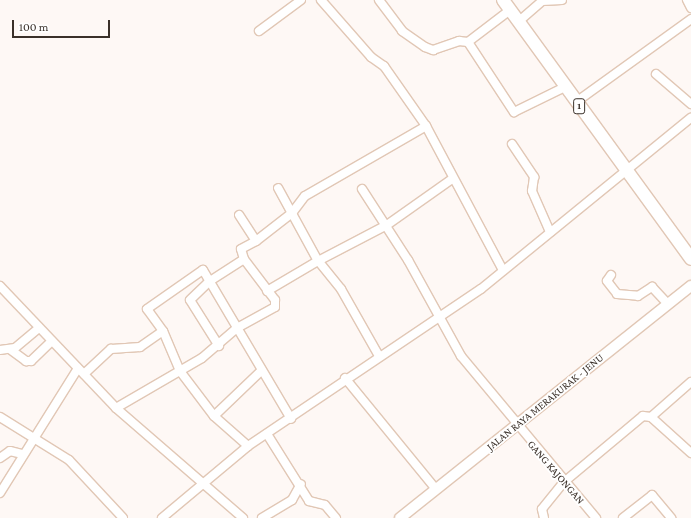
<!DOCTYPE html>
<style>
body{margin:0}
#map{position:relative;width:691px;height:518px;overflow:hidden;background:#fef8f5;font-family:"Crimson Pro",serif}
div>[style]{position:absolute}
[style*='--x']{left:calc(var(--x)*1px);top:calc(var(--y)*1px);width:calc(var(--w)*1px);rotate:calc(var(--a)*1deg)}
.roads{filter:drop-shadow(1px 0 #e1c7b5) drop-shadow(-1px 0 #e1c7b5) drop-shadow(0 1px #e1c7b5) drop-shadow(0 -1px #e1c7b5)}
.minor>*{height:8px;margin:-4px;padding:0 4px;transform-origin:4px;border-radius:4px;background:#fff}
.major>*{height:10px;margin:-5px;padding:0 5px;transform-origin:5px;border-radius:5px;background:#fff}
.highway>*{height:12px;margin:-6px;padding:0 6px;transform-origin:6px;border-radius:6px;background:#fff}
span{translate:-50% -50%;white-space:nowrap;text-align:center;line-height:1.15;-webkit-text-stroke:3.5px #fff;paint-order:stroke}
.shield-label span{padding:1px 3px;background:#fff;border:1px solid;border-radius:3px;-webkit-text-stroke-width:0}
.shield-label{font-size:10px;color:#3a3029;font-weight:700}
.street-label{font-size:11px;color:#3a3029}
.scale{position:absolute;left:12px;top:20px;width:98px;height:18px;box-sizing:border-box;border:2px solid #3a3029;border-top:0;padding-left:5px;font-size:12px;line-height:14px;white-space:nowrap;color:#3a3029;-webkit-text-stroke:3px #fff;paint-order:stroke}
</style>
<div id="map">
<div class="roads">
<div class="minor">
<div style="--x:321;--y:0;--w:76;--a:48.7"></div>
<div style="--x:371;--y:57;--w:16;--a:35"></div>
<div style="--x:384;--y:66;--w:73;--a:55"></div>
<div style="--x:379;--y:0;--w:39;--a:53"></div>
<div style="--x:402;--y:31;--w:28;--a:35"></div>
<div style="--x:425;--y:47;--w:9;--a:21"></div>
<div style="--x:433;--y:50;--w:28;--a:-19"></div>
<div style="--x:459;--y:41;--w:9;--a:6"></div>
<div style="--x:687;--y:0;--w:9;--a:63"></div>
<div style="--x:510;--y:10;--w:53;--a:142.7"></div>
<div style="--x:468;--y:42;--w:84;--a:56.7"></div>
<div style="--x:514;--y:112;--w:57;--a:-26.1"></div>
<div style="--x:518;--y:22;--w:32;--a:-41"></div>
<div style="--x:542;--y:1;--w:20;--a:-3"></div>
<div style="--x:259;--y:31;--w:52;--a:-36.4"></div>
<div style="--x:656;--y:74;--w:46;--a:40.6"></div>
<div style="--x:576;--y:102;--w:142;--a:-35.8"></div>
<div style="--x:512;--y:144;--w:40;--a:56"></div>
<div style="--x:534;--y:177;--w:14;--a:98"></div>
<div style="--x:532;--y:191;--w:45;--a:66.3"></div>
<div style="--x:362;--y:189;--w:85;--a:57.1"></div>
<div style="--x:408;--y:260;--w:110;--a:61.1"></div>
<div style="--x:461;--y:356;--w:211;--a:50.2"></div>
<div style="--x:256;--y:241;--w:46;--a:-37.9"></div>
<div style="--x:292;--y:213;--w:21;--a:-53"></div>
<div style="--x:305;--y:196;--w:140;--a:-30"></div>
<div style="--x:426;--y:126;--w:163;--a:61.9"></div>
<div style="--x:611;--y:275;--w:7;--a:124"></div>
<div style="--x:607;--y:281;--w:16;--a:52"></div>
<div style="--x:617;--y:294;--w:21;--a:5"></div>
<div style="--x:638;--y:296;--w:17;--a:-33"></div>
<div style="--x:652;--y:287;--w:23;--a:47"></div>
<div style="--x:0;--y:286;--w:168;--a:46.4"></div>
<div style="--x:116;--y:408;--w:168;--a:40.9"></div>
<div style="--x:267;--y:291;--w:59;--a:-30.5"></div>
<div style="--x:318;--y:261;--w:83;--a:-118.7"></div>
<div style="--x:219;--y:346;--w:54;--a:-122.2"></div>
<div style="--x:190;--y:300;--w:28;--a:-44"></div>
<div style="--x:210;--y:281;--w:40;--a:-32.9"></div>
<div style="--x:244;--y:259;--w:10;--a:-107"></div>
<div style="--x:241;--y:249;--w:17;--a:-28"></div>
<div style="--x:256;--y:241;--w:31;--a:-123"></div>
<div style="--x:0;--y:350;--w:15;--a:-8"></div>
<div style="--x:15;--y:348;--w:30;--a:-40"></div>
<div style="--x:11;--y:350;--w:19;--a:36"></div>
<div style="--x:26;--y:361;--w:5;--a:0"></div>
<div style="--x:31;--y:361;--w:28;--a:-44"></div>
<div style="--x:379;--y:356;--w:77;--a:-119.6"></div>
<div style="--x:341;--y:289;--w:36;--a:-129"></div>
<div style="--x:318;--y:261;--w:78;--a:-27.6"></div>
<div style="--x:387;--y:225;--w:80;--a:-35.3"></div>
<div style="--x:84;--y:374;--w:37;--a:-43"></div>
<div style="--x:111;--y:349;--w:29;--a:-4"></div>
<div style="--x:140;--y:347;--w:28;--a:-35"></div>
<div style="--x:345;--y:378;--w:144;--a:50.7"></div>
<div style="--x:116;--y:408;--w:99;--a:-30.2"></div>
<div style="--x:202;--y:358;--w:46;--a:-40.6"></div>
<div style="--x:237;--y:328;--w:43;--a:-28.9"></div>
<div style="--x:275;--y:307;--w:7;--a:-90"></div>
<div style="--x:275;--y:300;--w:51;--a:-127.1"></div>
<div style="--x:214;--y:416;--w:56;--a:-127.1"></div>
<div style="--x:180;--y:371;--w:43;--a:-113"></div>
<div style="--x:163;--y:331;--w:27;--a:-126"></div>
<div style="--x:147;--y:309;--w:68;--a:-34.9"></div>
<div style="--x:203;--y:270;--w:173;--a:59.4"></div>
<div style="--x:0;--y:417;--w:81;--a:31.9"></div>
<div style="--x:69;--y:460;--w:79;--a:47"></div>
<div style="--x:651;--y:417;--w:53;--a:-41.2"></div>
<div style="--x:267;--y:434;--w:79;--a:57.9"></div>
<div style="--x:309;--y:501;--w:16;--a:14"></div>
<div style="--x:325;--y:505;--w:17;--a:50"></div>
<div style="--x:248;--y:446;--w:45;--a:-138.6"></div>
<div style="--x:214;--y:416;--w:66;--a:-43.8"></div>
<div style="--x:0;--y:458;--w:12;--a:-35"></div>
<div style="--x:10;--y:451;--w:12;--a:14"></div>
<div style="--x:0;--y:493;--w:147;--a:-58"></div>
<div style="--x:162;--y:518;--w:112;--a:-39.9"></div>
<div style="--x:248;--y:446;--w:281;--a:-34"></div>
<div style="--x:481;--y:289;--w:271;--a:-39.2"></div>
<div style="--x:262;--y:518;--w:35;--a:-31"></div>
<div style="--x:292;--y:500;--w:18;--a:-61"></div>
<div style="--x:544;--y:518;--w:9;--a:-103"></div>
<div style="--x:542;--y:509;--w:35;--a:-51"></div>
<div style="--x:564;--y:482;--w:103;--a:-39.9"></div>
<div style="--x:643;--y:416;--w:8;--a:7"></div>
<div style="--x:651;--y:417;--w:54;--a:42"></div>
<div style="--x:623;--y:518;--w:37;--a:-38"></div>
<div style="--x:652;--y:495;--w:30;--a:50"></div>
</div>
<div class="major">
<div style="--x:400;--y:518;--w:372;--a:-38.6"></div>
</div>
<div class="highway">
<div style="--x:503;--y:0;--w:320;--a:54"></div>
</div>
</div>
<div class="shield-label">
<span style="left:579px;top:106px">1</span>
</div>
<div class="street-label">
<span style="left:545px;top:402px;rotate:-39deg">JALAN RAYA MERAKURAK - JENU</span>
<span style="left:556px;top:472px;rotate:49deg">GANG KAJONGAN</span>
</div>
<div class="scale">100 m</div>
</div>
